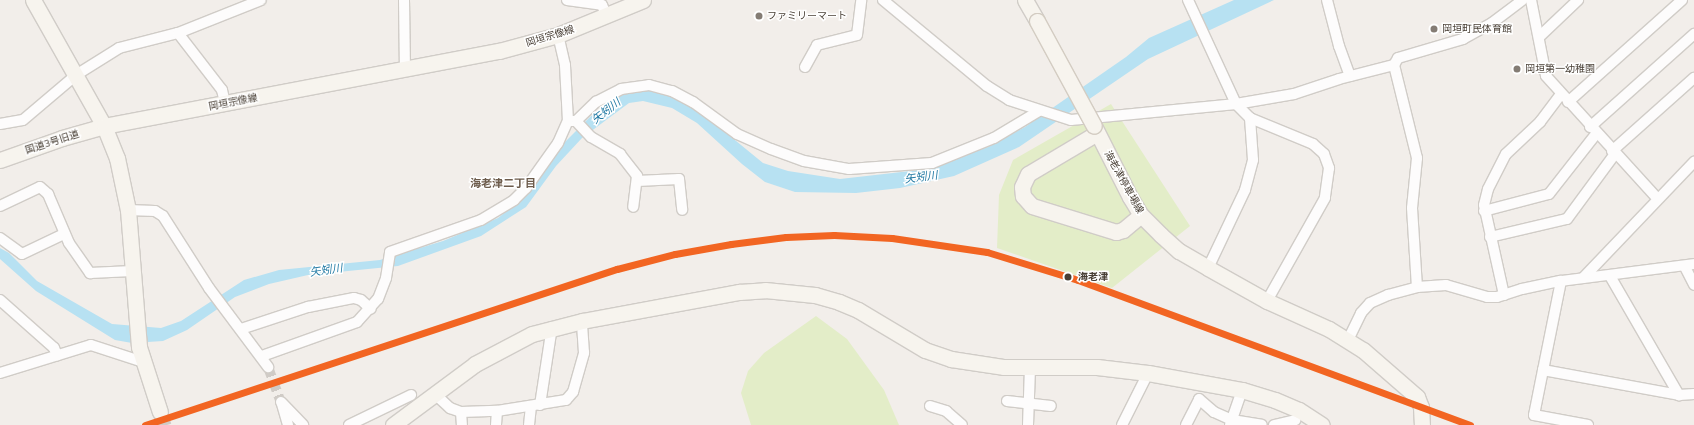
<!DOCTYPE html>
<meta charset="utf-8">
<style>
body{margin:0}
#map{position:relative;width:1694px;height:425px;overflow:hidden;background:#f2eeea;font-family:Mulish,"Noto Sans JP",sans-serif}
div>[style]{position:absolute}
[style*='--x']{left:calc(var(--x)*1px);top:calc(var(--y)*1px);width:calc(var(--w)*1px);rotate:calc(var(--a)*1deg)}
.green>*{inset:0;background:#e3edc8}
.water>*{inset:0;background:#b7e1f2}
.street-tunnel>*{height:10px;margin-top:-5px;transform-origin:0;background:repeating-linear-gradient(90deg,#d0cbc6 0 10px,transparent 0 15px)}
.secondary-tunnel>*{height:15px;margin-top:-7.5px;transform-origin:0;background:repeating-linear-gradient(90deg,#d0cbc6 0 15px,transparent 0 23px)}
.roads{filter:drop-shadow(1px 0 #d0ccc7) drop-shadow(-1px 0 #d0ccc7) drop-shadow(0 1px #d0ccc7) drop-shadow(0 -1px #d0ccc7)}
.street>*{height:10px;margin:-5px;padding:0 5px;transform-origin:5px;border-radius:5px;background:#fdfcfc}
.secondary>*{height:15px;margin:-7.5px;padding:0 7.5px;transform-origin:7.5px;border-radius:7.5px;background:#f7f4ee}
.bridges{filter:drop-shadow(1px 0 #d3ccc2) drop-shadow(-1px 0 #d3ccc2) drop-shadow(0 1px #d3ccc2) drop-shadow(0 -1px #d3ccc2)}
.secondary-bridge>*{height:15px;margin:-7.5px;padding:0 7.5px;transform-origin:7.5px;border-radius:7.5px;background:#f7f4ee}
.rail-1>*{height:7px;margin:-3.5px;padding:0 3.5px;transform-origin:3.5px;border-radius:3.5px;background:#f26522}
.dots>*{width:11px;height:11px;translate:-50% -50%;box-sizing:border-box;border:2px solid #fff;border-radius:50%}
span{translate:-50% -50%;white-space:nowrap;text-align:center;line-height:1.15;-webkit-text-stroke:3px #fff;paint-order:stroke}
.poi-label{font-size:10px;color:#483f35}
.left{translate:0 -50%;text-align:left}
.street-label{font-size:10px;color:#483f35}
.stop-label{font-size:10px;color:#483f35;font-weight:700}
.water-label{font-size:11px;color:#227aa4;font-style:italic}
.neighbourhood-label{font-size:11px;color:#6c5b4b;font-weight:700}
</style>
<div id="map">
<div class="green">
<div style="clip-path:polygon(1111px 104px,1190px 226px,1112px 288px,997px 248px,999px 195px,1013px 160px)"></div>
<div style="clip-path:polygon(816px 316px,847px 339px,884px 390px,899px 425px,751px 425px,741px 393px,748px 371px,764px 353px)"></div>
</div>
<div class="water">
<div style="clip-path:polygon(1234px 0,1274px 0,1148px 59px,1019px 147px,954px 176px,900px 188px,856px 193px,795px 192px,765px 182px,742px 164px,697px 123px,672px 108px,643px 101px,629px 103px,582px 138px,556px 166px,526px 207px,481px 236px,398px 266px,308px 275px,269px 284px,235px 297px,187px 330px,163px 341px,132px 343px,115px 340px,36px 291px,0 259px,0 248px,9px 253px,37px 281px,112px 324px,161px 328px,181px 321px,244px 280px,279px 270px,380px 260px,443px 241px,498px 218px,521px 200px,564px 143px,590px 117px,611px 100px,628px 93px,647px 90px,671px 96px,697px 109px,763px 163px,788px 171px,840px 179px,928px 169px,988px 147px,1025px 127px,1126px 57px,1149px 38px)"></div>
</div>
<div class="street-tunnel">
<div style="--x:268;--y:367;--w:37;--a:70"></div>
</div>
<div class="secondary-tunnel">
<div style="--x:160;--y:412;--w:14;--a:73"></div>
</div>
<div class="roads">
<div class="street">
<div style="--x:404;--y:0;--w:69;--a:89.2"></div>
<div style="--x:567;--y:0;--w:35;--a:8"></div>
<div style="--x:602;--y:5;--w:13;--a:67"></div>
<div style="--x:883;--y:0;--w:135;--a:39.6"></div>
<div style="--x:987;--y:86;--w:26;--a:32"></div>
<div style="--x:1009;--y:100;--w:65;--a:17.9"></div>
<div style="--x:1071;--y:120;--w:166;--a:-5.5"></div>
<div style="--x:1236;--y:104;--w:59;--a:-9.8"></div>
<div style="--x:1294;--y:94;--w:47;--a:-18.4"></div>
<div style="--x:1339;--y:79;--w:57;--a:-14.3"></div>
<div style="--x:1394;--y:65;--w:8;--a:-60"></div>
<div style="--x:1398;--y:58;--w:68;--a:-16.3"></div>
<div style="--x:1463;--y:39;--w:33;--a:-29"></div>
<div style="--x:1492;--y:23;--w:38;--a:-37"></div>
<div style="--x:1188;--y:0;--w:115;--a:65.2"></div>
<div style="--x:1236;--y:104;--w:20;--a:45"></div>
<div style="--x:1250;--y:118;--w:68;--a:22.4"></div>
<div style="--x:1313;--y:144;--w:15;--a:42"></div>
<div style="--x:1324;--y:154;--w:15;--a:70"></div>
<div style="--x:1329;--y:168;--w:30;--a:98"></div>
<div style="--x:1325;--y:198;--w:118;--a:119.4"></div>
<div style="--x:1327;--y:0;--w:48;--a:75.4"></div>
<div style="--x:1339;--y:46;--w:32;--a:70"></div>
<div style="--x:1531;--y:0;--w:77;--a:78.8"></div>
<div style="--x:1546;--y:76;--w:165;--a:47.7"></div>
<div style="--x:178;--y:33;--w:72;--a:52.3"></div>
<div style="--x:222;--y:90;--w:13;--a:77"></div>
<div style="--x:1539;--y:37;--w:54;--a:-43.5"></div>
<div style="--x:1394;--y:65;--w:96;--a:76.1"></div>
<div style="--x:1417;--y:158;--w:50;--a:95.7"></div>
<div style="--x:1412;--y:208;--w:79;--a:86.4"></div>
<div style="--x:805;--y:67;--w:25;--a:-61"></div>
<div style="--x:817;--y:45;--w:41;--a:-14"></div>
<div style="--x:857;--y:35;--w:35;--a:-83"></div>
<div style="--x:1568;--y:102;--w:153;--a:-41.8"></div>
<div style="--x:570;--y:121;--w:6;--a:0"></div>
<div style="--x:576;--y:121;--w:22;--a:47"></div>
<div style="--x:591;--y:137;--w:34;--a:30"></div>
<div style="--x:620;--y:154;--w:28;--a:52"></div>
<div style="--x:637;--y:176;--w:31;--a:97"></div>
<div style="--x:576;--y:121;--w:28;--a:-44"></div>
<div style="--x:596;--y:102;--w:28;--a:-27"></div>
<div style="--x:621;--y:89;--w:28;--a:-8"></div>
<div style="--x:649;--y:85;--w:24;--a:15"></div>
<div style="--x:672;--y:91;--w:24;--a:28"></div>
<div style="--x:693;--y:102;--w:54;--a:36"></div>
<div style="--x:737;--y:134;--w:37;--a:24"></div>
<div style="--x:771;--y:149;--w:35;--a:20"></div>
<div style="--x:804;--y:161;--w:46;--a:10.1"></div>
<div style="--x:849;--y:169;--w:83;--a:-4.1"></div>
<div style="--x:932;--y:163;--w:67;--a:-22"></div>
<div style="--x:994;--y:138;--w:52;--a:-31"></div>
<div style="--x:0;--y:124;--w:23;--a:-10"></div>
<div style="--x:23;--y:120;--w:70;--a:-40.3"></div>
<div style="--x:76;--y:75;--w:51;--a:-32.1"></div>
<div style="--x:119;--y:48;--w:61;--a:-14.3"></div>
<div style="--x:178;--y:33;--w:89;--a:-21.7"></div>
<div style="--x:1590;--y:127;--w:140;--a:-41.8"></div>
<div style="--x:1612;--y:151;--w:110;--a:-41.7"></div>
<div style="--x:637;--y:181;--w:42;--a:-2.7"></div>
<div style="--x:679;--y:179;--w:31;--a:84"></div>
<div style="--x:0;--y:206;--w:44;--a:-25.4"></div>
<div style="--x:40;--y:187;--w:11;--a:41"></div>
<div style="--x:48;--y:194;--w:53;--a:66.8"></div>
<div style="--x:69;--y:243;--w:37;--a:55"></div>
<div style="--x:90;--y:273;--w:42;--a:-2.7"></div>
<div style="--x:128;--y:210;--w:27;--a:2"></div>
<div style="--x:155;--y:211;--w:9;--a:32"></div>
<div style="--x:163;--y:216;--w:85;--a:57.4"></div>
<div style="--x:209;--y:288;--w:99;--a:53.2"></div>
<div style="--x:1484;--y:211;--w:67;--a:-14.7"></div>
<div style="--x:1549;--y:194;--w:76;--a:-51.9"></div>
<div style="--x:1490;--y:237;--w:79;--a:-13.2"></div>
<div style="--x:1567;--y:219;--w:81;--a:-53.6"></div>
<div style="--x:0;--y:238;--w:27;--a:36"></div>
<div style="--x:22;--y:254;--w:47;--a:-25.5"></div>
<div style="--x:1685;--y:267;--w:20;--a:63"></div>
<div style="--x:1208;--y:268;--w:86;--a:-64.6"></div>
<div style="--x:1245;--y:190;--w:31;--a:-75"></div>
<div style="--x:1253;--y:160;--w:42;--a:-94.1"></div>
<div style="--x:1610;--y:276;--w:138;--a:59.9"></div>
<div style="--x:1583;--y:278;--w:161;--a:-46.3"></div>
<div style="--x:1561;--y:281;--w:91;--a:101.4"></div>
<div style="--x:1543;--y:370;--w:138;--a:10.4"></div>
<div style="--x:1679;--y:395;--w:15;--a:-4"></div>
<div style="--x:1504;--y:295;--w:92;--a:-102.5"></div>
<div style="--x:1484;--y:205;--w:16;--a:-76"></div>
<div style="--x:1488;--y:189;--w:39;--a:-63"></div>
<div style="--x:1506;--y:154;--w:47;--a:-43.3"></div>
<div style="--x:1540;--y:122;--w:35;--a:-53"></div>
<div style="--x:0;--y:300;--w:72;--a:41.6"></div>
<div style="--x:54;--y:348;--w:8;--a:67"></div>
<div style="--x:241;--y:329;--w:71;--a:-18.2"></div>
<div style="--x:308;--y:307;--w:47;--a:-11.1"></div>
<div style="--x:354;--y:298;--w:7;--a:16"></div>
<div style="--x:361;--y:300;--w:13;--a:42"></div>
<div style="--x:1348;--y:340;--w:30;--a:-64"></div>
<div style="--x:1361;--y:313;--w:13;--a:-48"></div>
<div style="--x:1370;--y:303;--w:20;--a:-24"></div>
<div style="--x:1388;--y:295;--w:30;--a:-15"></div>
<div style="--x:1417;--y:287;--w:29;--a:-4"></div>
<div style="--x:1446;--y:285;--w:43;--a:16.3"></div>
<div style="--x:1487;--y:297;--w:10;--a:0"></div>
<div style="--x:1497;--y:297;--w:26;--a:-18"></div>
<div style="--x:1522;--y:289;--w:40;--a:-12"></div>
<div style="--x:1561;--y:281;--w:134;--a:-7.3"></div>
<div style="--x:262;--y:356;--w:101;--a:-19.7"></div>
<div style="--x:357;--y:322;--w:31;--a:-48"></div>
<div style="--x:378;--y:299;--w:22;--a:-69"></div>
<div style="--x:386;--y:278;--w:26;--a:-81"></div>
<div style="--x:390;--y:252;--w:96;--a:-19.4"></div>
<div style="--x:481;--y:220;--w:39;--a:-31"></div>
<div style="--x:514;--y:200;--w:17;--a:-45"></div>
<div style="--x:526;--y:188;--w:55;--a:-54.6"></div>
<div style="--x:558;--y:143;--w:24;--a:-66"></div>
<div style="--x:568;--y:121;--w:56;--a:-93.1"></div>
<div style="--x:565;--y:65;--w:31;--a:-103"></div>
<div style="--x:1543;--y:370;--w:46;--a:101.3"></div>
<div style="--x:1534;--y:415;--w:55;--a:10.5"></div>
<div style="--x:0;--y:373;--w:95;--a:-17.1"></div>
<div style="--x:91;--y:345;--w:55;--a:18.1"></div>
<div style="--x:435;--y:394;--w:21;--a:43"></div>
<div style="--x:450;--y:408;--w:12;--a:20"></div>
<div style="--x:461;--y:412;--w:36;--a:-2"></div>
<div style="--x:497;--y:411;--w:70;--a:-9.1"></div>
<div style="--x:566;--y:400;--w:11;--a:-49"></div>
<div style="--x:573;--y:392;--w:41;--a:-74.2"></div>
<div style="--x:584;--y:353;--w:32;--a:-94"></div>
<div style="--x:1007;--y:401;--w:44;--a:6.5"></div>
<div style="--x:281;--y:402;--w:32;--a:46"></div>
<div style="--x:282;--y:404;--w:22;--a:74"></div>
<div style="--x:540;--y:405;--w:79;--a:-81.3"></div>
<div style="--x:930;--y:406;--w:17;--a:17"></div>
<div style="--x:946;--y:411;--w:21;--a:41"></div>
<div style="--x:461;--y:412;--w:13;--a:86"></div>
<div style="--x:349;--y:425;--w:69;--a:-25.8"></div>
<div style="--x:496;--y:425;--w:14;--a:-86"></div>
<div style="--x:529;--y:425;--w:19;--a:-84"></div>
<div style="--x:1028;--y:425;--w:58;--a:-88"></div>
<div style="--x:1122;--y:425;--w:58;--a:-63.4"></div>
<div style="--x:1186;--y:425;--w:29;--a:-63"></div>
<div style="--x:1199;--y:399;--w:20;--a:41"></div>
<div style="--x:1214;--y:412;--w:20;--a:24"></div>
<div style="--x:1232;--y:420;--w:30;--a:9"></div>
<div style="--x:1230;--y:425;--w:37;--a:-71"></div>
<div style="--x:1274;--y:425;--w:22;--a:-13"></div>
</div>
<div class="secondary">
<div style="--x:33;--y:0;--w:145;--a:60.6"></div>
<div style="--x:104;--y:126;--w:35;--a:68"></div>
<div style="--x:117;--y:158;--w:53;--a:78.1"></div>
<div style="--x:128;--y:210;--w:137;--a:85.4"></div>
<div style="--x:139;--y:347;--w:68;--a:72.1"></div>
<div style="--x:1025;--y:0;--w:24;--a:60"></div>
<div style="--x:1094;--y:126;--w:80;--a:63.1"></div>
<div style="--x:1130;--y:197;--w:21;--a:59"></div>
<div style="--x:1141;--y:215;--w:28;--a:45"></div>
<div style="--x:1161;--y:235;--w:24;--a:42"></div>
<div style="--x:1179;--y:251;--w:34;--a:30"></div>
<div style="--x:1208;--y:268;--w:68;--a:29.2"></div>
<div style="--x:1267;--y:301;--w:68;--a:24.3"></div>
<div style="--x:1329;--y:329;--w:40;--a:32"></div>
<div style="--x:1363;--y:350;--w:72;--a:41"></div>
<div style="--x:1417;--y:397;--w:11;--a:68"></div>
<div style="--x:1421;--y:407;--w:18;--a:87"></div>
<div style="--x:1097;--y:133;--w:80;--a:149.3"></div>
<div style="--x:1028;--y:174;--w:14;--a:115"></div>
<div style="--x:1022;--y:187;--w:9;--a:84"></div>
<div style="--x:1023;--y:196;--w:13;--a:48"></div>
<div style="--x:1032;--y:206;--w:88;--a:17.2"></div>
<div style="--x:1116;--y:232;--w:7;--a:-16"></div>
<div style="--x:1123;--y:230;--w:23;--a:-40"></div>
<div style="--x:0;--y:160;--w:66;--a:-19.5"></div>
<div style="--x:62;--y:138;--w:44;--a:-15.9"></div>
<div style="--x:104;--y:126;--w:402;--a:-10.8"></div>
<div style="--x:499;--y:51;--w:61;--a:-15.2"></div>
<div style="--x:558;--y:35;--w:92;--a:-22.4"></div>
<div style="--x:393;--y:425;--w:102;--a:-36.6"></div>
<div style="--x:475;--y:364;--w:64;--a:-27.8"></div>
<div style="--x:532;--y:334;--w:52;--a:-14.6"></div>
<div style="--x:582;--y:321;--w:160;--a:-10.5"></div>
<div style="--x:739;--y:292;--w:26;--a:-4"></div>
<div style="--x:765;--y:290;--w:50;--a:5.7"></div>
<div style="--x:815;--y:295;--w:25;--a:16"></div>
<div style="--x:839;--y:302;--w:21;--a:23"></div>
<div style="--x:858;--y:310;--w:78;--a:30.8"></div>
<div style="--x:925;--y:350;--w:28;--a:19"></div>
<div style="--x:951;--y:359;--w:54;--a:8.6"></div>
<div style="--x:1004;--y:367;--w:93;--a:0"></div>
<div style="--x:1097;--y:367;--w:51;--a:6.7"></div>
<div style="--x:1148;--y:373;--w:96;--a:10.3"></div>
<div style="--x:1242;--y:390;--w:34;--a:17"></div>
<div style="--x:1275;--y:400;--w:26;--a:23"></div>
<div style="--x:1299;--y:410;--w:27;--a:33"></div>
</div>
</div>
<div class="bridges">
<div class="secondary-bridge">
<div style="--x:1037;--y:21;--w:119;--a:61.5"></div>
</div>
</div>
<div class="rail-1">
<div style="--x:145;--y:425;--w:497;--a:-18.3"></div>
<div style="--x:617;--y:269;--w:60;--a:-14.5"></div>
<div style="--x:675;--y:254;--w:57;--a:-10.1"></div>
<div style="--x:731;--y:244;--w:55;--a:-7.3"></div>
<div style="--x:786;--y:237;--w:48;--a:-2.4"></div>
<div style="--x:834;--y:235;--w:58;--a:3"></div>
<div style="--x:892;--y:238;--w:96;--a:8.4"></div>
<div style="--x:987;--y:252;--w:95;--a:17.1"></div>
<div style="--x:1078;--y:280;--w:418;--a:20.3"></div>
</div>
<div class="dots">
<div style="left:759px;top:16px;background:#847c74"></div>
<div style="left:1434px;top:29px;background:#847c74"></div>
<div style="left:1517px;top:69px;background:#847c74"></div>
<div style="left:1068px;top:277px;background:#483f35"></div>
</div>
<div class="poi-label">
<span class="left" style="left:767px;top:16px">ファミリーマート</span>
<span class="left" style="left:1442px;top:29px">岡垣町民体育館</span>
<span class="left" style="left:1525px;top:69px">岡垣第一幼稚園</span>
</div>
<div class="street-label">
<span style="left:550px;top:36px;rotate:-17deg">岡垣宗像線</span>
<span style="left:233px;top:102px;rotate:-11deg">岡垣宗像線</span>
<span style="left:52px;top:142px;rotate:-18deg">国道3号旧道</span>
<span style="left:1124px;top:182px;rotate:61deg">海老津停車場線</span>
</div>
<div class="stop-label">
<span class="left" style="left:1078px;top:277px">海老津</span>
</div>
<div class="water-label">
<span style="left:606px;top:111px;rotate:-38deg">矢矧川</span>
<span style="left:921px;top:177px;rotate:-7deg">矢矧川</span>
<span style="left:326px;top:270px;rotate:-8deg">矢矧川</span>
</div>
<div class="neighbourhood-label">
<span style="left:503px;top:183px">海老津二丁目</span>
</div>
</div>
